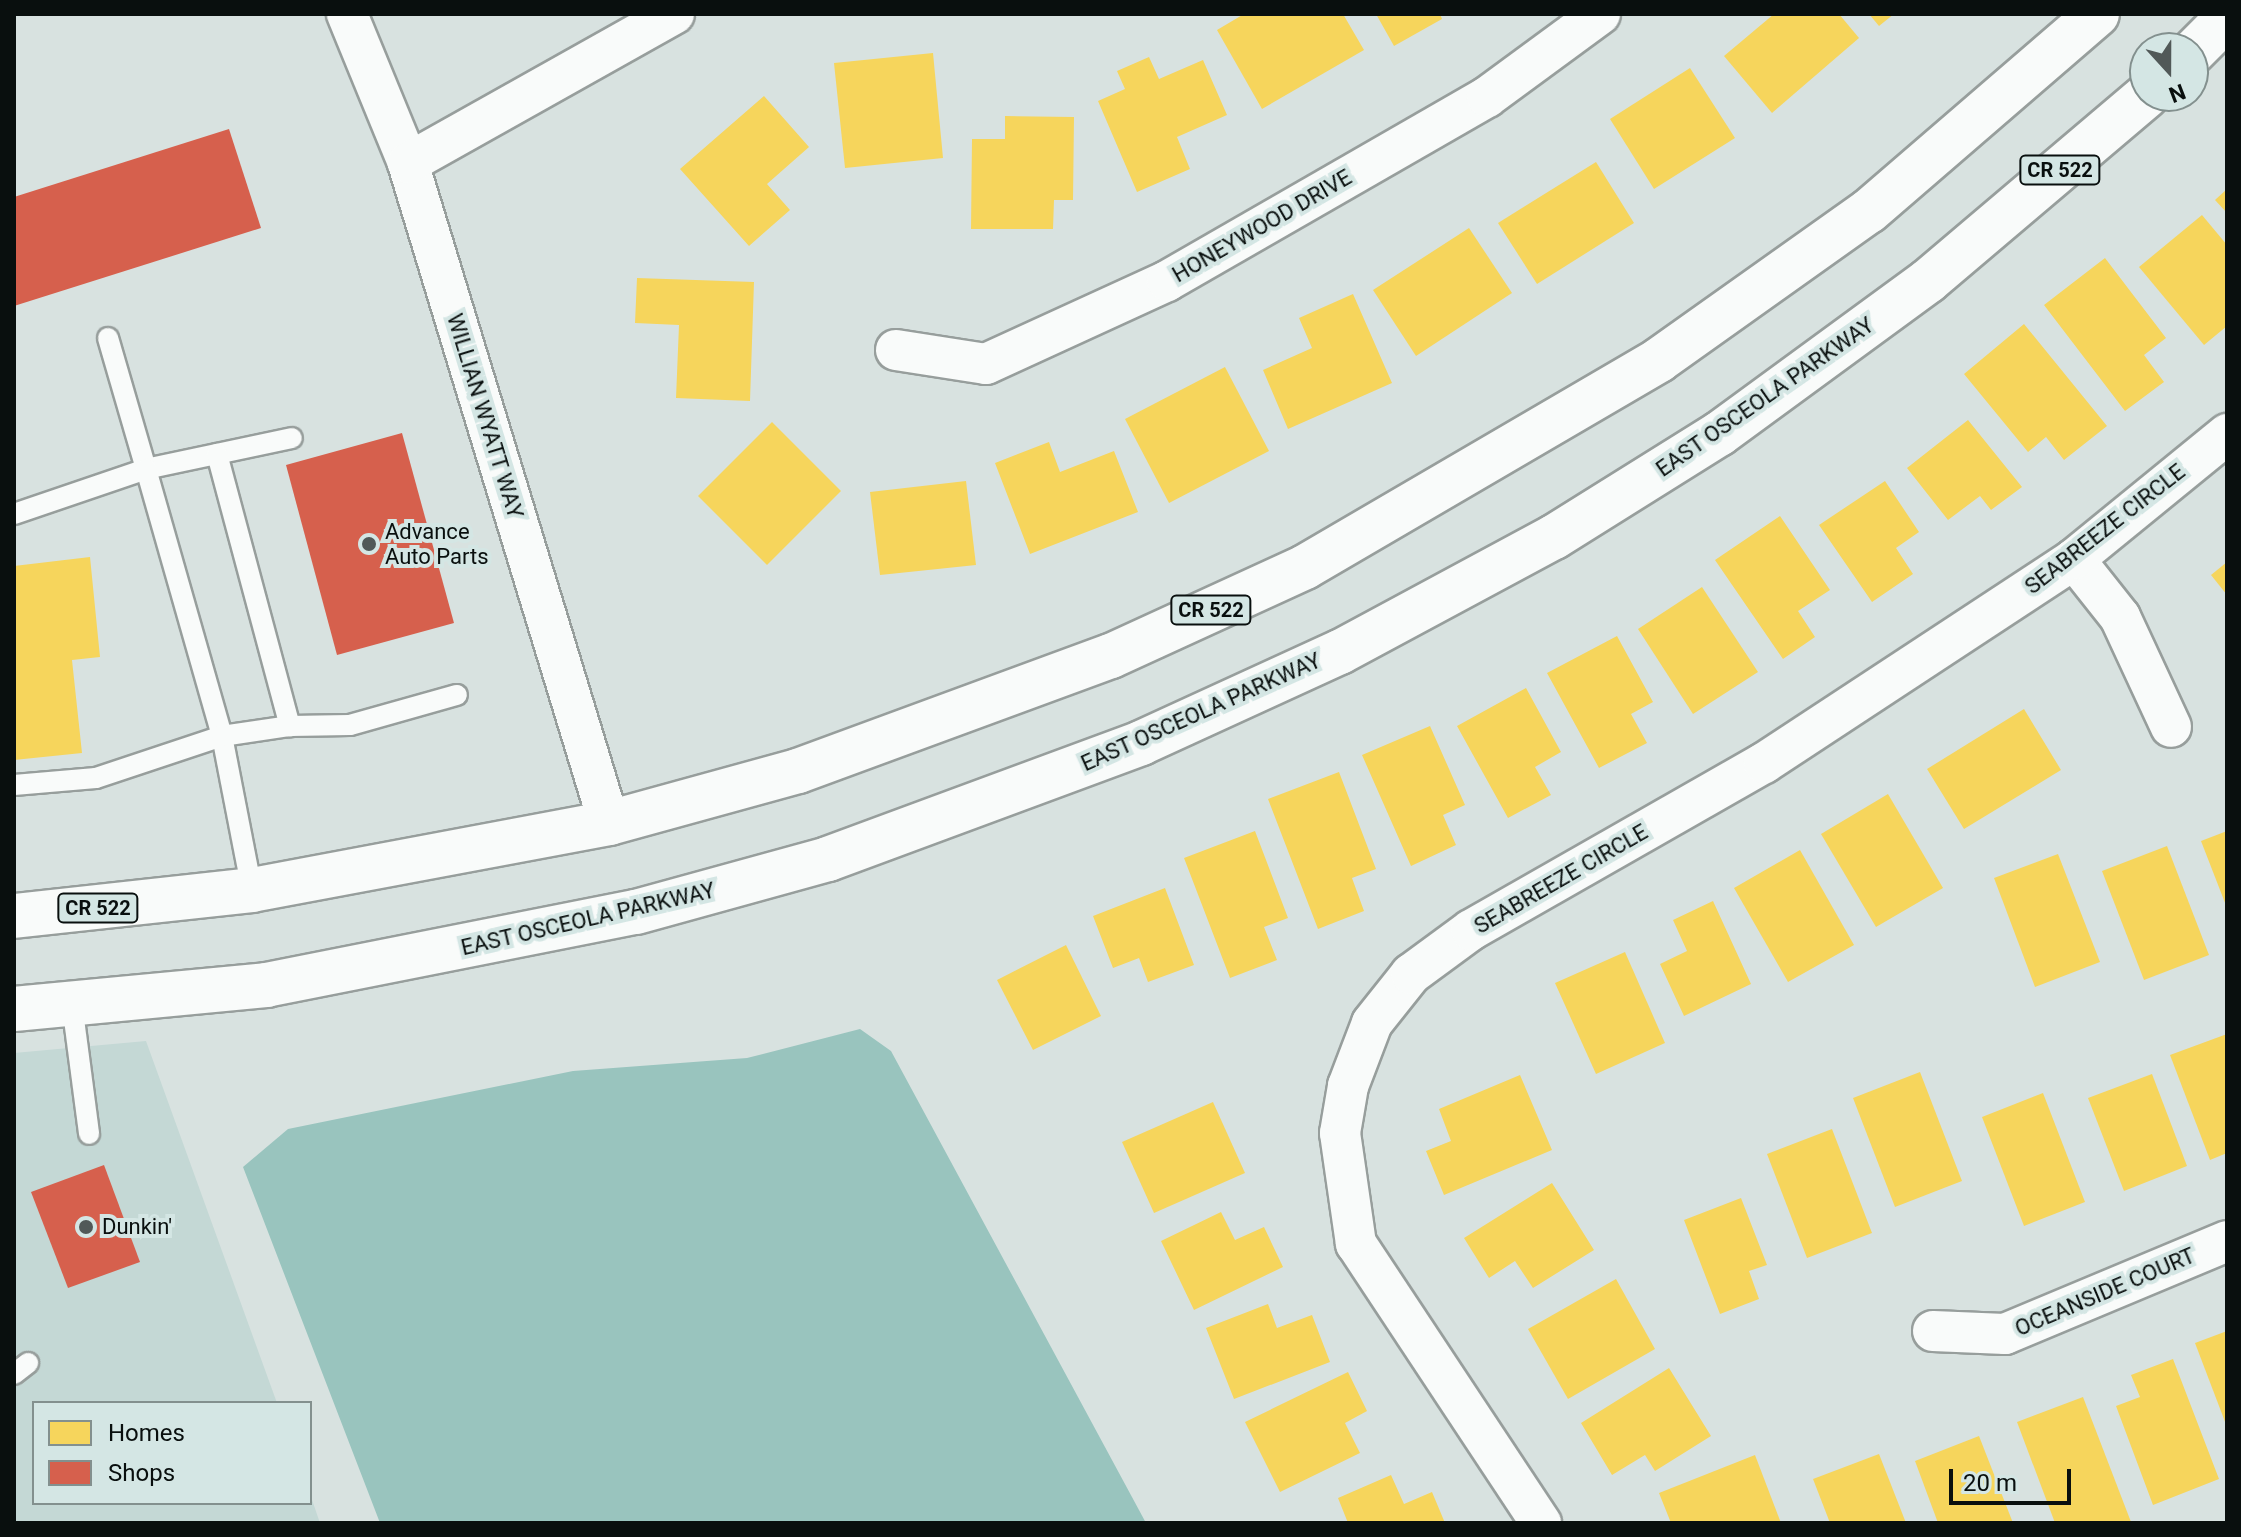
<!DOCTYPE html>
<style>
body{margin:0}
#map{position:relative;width:2241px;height:1537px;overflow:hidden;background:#d8e2e0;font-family:Roboto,sans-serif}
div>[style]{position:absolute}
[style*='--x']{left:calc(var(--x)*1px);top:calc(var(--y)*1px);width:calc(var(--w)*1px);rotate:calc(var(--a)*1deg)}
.built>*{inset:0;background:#c4d8d5}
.water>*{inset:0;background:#99c4be}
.homes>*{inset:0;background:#f6d55c}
.shops>*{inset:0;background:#d6604d}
.roads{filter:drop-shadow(2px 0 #979e9c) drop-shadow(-2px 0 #979e9c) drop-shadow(0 2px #979e9c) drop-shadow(0 -2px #979e9c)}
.lane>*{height:20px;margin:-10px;padding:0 10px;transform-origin:10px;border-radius:10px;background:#f9fbfa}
.street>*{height:40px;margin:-20px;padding:0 20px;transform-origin:20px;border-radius:20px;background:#f9fbfa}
.primary>*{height:44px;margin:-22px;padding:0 22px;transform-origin:22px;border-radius:22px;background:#f9fbfa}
.dots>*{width:22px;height:22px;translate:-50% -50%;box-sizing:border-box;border:4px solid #d4e6e4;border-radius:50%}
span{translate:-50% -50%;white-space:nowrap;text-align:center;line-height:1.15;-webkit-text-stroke:8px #d4e6e4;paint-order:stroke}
.shield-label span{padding:2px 6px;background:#d4e6e4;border:2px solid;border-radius:6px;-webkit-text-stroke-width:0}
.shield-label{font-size:20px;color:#090f0e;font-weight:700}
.street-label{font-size:22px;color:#090f0e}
.poi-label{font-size:22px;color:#090f0e}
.left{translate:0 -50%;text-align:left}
.frame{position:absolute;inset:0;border:16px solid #090f0e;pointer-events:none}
.legend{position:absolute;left:32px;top:1401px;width:280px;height:104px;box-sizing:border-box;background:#d4e6e4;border:2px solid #83908e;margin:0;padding:10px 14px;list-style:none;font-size:24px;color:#090f0e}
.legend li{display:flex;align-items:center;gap:16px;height:40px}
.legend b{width:40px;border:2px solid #83908e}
.north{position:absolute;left:2129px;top:32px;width:80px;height:80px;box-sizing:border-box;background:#d4e6e4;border:2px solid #83908e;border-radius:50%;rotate:159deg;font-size:22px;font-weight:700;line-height:32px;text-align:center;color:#090f0e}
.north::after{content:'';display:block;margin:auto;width:28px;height:36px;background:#515958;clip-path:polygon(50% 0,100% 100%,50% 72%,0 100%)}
.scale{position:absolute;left:1949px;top:1469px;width:122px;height:36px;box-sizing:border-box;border:4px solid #090f0e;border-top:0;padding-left:10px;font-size:24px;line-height:28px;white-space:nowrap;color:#090f0e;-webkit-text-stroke:6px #d4e6e4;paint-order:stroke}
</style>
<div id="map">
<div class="built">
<div style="clip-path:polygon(146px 1041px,277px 1403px,34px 1403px,34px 1503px,310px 1503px,310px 1494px,320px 1523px,14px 1523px,14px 1053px)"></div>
</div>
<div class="water">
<div style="clip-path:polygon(860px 1029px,891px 1051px,1146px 1523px,380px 1523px,243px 1167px,288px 1129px,573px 1071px,747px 1058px)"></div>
</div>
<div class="homes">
<div style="clip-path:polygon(1244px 14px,1343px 14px,1364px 50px,1262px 109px,1217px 30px)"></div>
<div style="clip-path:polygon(1376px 14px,1440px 14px,1442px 19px,1394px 46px)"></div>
<div style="clip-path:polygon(1774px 14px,1839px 14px,1859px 38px,1772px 113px,1724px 56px)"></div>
<div style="clip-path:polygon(1869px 14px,1894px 14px,1879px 26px)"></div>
<div style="clip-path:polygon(933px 53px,943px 158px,845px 168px,834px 63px)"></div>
<div style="clip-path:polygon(1149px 57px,1159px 79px,1203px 60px,1227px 115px,1177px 137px,1190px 169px,1137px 192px,1098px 101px,1125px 89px,1117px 71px)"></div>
<div style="clip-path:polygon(1690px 68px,1735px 138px,1654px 189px,1610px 119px)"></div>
<div style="clip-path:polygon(764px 96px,809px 147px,767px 184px,790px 210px,749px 246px,680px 169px)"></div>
<div style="clip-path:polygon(1005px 116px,1074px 117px,1073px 200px,1054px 200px,1053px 229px,971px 229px,972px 139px,1005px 139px)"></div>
<div style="clip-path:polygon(1596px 162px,1634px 223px,1537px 284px,1498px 223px)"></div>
<div style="clip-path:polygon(2227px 189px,2227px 213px,2215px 200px)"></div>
<div style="clip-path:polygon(2202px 215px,2227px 245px,2227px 326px,2204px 345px,2139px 267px)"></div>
<div style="clip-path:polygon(1469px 228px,1512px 293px,1416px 356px,1373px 290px)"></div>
<div style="clip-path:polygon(2105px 258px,2166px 338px,2144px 355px,2164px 382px,2125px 411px,2044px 305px)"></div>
<div style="clip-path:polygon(637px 278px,754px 282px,750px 401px,676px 398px,679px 325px,635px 323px)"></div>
<div style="clip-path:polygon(1353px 294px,1392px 383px,1288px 429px,1263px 370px,1312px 348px,1299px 318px)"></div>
<div style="clip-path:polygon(2024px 324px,2107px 426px,2064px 460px,2046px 437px,2028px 452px,1964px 374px)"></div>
<div style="clip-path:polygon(1225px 367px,1269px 451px,1169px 503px,1125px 419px)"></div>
<div style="clip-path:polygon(1968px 420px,2022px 487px,1991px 510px,1980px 496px,1948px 520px,1907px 468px)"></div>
<div style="clip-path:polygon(772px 422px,841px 491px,767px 565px,698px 496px)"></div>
<div style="clip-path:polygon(1049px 442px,1060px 472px,1114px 451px,1138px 512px,1030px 554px,995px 463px)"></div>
<div style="clip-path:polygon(966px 481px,976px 565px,880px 575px,870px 492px)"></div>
<div style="clip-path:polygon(1885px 481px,1919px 532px,1896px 548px,1913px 574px,1872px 602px,1819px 525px)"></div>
<div style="clip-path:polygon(1780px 516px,1830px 590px,1798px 611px,1815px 637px,1783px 659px,1715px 560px)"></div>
<div style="clip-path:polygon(90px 557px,100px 657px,72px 660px,82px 753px,14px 760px,14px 566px)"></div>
<div style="clip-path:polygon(2227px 562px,2227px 595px,2211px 575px)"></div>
<div style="clip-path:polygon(1702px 587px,1758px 672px,1693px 714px,1638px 629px)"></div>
<div style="clip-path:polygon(1617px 636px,1653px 702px,1631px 714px,1647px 743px,1599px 768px,1547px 673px)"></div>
<div style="clip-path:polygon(1526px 688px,1561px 752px,1535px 767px,1551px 795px,1508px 818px,1457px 726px)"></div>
<div style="clip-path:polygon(2024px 709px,2061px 770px,1964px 829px,1927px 769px)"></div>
<div style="clip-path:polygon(1430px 726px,1465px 805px,1443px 815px,1456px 845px,1411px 866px,1362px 755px)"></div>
<div style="clip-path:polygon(1339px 772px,1376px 869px,1352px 878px,1364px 911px,1318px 929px,1268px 799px)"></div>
<div style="clip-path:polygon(1888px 794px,1943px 888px,1876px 927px,1821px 834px)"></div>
<div style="clip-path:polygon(1255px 831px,1288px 918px,1264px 927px,1277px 960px,1230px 978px,1184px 858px)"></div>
<div style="clip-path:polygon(2227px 831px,2227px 908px,2201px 841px)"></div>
<div style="clip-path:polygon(2167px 846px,2209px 955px,2144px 980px,2102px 871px)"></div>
<div style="clip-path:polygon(1800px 850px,1854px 945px,1788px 982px,1734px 888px)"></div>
<div style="clip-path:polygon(2058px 854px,2100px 962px,2035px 987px,1994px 878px)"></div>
<div style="clip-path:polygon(1165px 888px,1194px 965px,1148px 982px,1139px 958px,1113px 968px,1093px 916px)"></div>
<div style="clip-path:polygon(1713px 901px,1751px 984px,1684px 1016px,1660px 964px,1687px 951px,1673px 920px)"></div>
<div style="clip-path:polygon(1066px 945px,1101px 1016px,1033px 1050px,997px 980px)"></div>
<div style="clip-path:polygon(1625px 952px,1665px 1043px,1596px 1074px,1555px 983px)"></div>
<div style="clip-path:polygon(2227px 1034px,2227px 1153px,2210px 1160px,2170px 1055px)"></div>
<div style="clip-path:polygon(1920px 1072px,1962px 1181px,1895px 1207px,1853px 1098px)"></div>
<div style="clip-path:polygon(2152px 1074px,2187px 1166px,2124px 1191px,2088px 1098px)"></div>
<div style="clip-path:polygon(1520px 1075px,1552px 1150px,1444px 1195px,1426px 1151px,1451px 1141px,1439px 1109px)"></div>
<div style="clip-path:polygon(2043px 1093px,2085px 1202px,2024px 1226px,1982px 1117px)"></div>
<div style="clip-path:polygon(1213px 1102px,1245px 1173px,1154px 1213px,1122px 1142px)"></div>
<div style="clip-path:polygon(1832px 1129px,1872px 1233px,1807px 1258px,1767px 1154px)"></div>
<div style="clip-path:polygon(1552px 1183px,1594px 1250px,1533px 1288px,1515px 1261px,1489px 1278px,1464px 1238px)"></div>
<div style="clip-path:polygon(1741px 1198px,1767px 1265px,1749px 1271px,1759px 1299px,1720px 1314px,1684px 1220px)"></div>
<div style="clip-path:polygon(1221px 1212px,1235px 1240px,1264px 1227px,1283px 1267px,1194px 1310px,1161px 1241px)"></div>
<div style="clip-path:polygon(1616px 1279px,1655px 1349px,1568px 1399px,1528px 1329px)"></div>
<div style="clip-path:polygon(1268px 1304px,1277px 1328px,1312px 1315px,1330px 1362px,1234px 1399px,1206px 1328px)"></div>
<div style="clip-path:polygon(2227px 1331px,2227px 1427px,2195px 1343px)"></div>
<div style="clip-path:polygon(2173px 1359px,2219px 1479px,2153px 1505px,2116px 1406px,2140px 1397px,2131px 1375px)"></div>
<div style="clip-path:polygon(1669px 1368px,1711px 1436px,1655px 1471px,1645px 1455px,1612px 1475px,1581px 1423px)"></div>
<div style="clip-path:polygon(1348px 1372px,1367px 1411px,1345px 1423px,1360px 1453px,1280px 1492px,1245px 1422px)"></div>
<div style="clip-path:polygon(2083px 1397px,2131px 1522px,2128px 1523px,2055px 1523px,2017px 1422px)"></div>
<div style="clip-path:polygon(1979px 1436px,2013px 1523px,1938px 1523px,1915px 1461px)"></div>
<div style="clip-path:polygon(1879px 1454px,1906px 1523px,1830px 1523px,1813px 1479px)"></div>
<div style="clip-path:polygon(1755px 1455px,1781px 1523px,1671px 1523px,1659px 1493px)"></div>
<div style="clip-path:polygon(1391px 1475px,1404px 1504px,1432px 1492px,1445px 1523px,1348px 1523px,1338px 1498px)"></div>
</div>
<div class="shops">
<div style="clip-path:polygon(229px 129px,261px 228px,14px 306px,14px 197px)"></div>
<div style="clip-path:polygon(402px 433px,454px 623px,337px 655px,286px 465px)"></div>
<div style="clip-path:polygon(104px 1165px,140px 1262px,68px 1288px,31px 1192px)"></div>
</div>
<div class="roads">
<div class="lane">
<div style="--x:108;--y:338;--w:136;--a:73.8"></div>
<div style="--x:146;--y:469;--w:149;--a:-12"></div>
<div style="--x:217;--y:454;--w:282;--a:75"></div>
<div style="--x:290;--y:726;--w:60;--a:-1"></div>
<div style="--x:350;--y:725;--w:111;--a:-15.7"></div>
<div style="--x:14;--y:514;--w:139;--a:-18.8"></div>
<div style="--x:146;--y:469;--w:278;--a:74.1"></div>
<div style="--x:222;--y:736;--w:157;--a:79"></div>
<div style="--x:14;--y:785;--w:82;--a:-4.9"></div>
<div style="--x:96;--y:778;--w:133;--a:-18.4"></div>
<div style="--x:222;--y:736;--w:69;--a:-8.4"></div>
<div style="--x:72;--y:1004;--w:131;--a:82.5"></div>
<div style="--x:14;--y:1374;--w:18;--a:-38"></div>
</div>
<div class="street">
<div style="--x:347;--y:14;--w:161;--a:67.7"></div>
<div style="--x:408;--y:163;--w:690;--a:73.06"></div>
<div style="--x:408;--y:163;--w:305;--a:-29.3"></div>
<div style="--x:896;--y:350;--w:91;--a:8.8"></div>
<div style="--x:986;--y:364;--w:199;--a:-24.6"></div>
<div style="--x:1167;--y:281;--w:369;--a:-29.9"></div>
<div style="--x:1487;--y:97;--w:140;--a:-36.3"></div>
<div style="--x:2074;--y:559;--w:74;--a:51.6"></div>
<div style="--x:2120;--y:617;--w:121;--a:65.1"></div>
<div style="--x:1933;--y:1331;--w:72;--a:2.4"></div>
<div style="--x:2005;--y:1334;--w:241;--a:-22.7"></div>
<div style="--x:1541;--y:1523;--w:335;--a:-123.5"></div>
<div style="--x:1356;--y:1244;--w:112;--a:-98.2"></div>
<div style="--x:1340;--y:1133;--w:48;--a:-80.3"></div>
<div style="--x:1348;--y:1086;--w:67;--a:-69.1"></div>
<div style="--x:1372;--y:1023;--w:63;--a:-51.5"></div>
<div style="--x:1411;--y:974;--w:74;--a:-36.3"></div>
<div style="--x:1471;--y:930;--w:337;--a:-29.7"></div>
<div style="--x:1764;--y:763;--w:371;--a:-33.3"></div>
<div style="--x:2074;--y:559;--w:198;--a:-39.2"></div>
</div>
<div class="primary">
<div style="--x:2193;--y:52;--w:48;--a:-45"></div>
<div style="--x:14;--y:916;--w:239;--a:-6.2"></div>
<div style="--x:252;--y:890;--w:363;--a:-10.6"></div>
<div style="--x:609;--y:823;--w:196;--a:-15.4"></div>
<div style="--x:798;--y:771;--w:333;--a:-20.2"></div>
<div style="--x:1111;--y:656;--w:213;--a:-24.6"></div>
<div style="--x:1305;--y:567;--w:410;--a:-30.3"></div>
<div style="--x:1659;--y:360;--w:257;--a:-35.4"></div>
<div style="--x:1869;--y:211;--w:301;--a:-40.8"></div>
<div style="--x:14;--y:1009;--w:253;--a:-5.4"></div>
<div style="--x:266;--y:985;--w:377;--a:-11.2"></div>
<div style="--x:636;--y:912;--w:199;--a:-15.4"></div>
<div style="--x:828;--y:859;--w:334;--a:-20.3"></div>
<div style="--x:1141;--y:743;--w:219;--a:-24.6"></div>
<div style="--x:1340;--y:652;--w:243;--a:-28.3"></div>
<div style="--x:1554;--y:537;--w:195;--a:-32"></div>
<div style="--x:1719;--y:434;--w:259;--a:-36.2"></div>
<div style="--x:1928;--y:281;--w:286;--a:-40.3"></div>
</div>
</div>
<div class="dots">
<div style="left:369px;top:544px;background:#515958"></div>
<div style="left:86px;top:1227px;background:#515958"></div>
</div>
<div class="shield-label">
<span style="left:2060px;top:170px">CR 522</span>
<span style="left:1211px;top:610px">CR 522</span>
<span style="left:98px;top:908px">CR 522</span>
</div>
<div class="street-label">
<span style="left:1262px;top:226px;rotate:-30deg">HONEYWOOD DRIVE</span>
<span style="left:1765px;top:397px;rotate:-35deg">EAST OSCEOLA PARKWAY</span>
<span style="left:485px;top:416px;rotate:73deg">WILLIAN WYATT WAY</span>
<span style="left:2105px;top:529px;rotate:-38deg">SEABREEZE CIRCLE</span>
<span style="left:1201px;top:712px;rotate:-24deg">EAST OSCEOLA PARKWAY</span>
<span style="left:1561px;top:879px;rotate:-30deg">SEABREEZE CIRCLE</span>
<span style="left:588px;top:919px;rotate:-13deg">EAST OSCEOLA PARKWAY</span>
<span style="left:2105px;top:1292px;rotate:-23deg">OCEANSIDE COURT</span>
</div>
<div class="poi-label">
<span class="left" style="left:385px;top:544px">Advance<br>Auto Parts</span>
<span class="left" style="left:102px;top:1227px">Dunkin'</span>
</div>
<div class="frame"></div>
<ul class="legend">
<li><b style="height:22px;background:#f6d55c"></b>Homes</li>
<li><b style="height:22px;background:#d6604d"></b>Shops</li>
</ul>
<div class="north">N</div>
<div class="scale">20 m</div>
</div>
